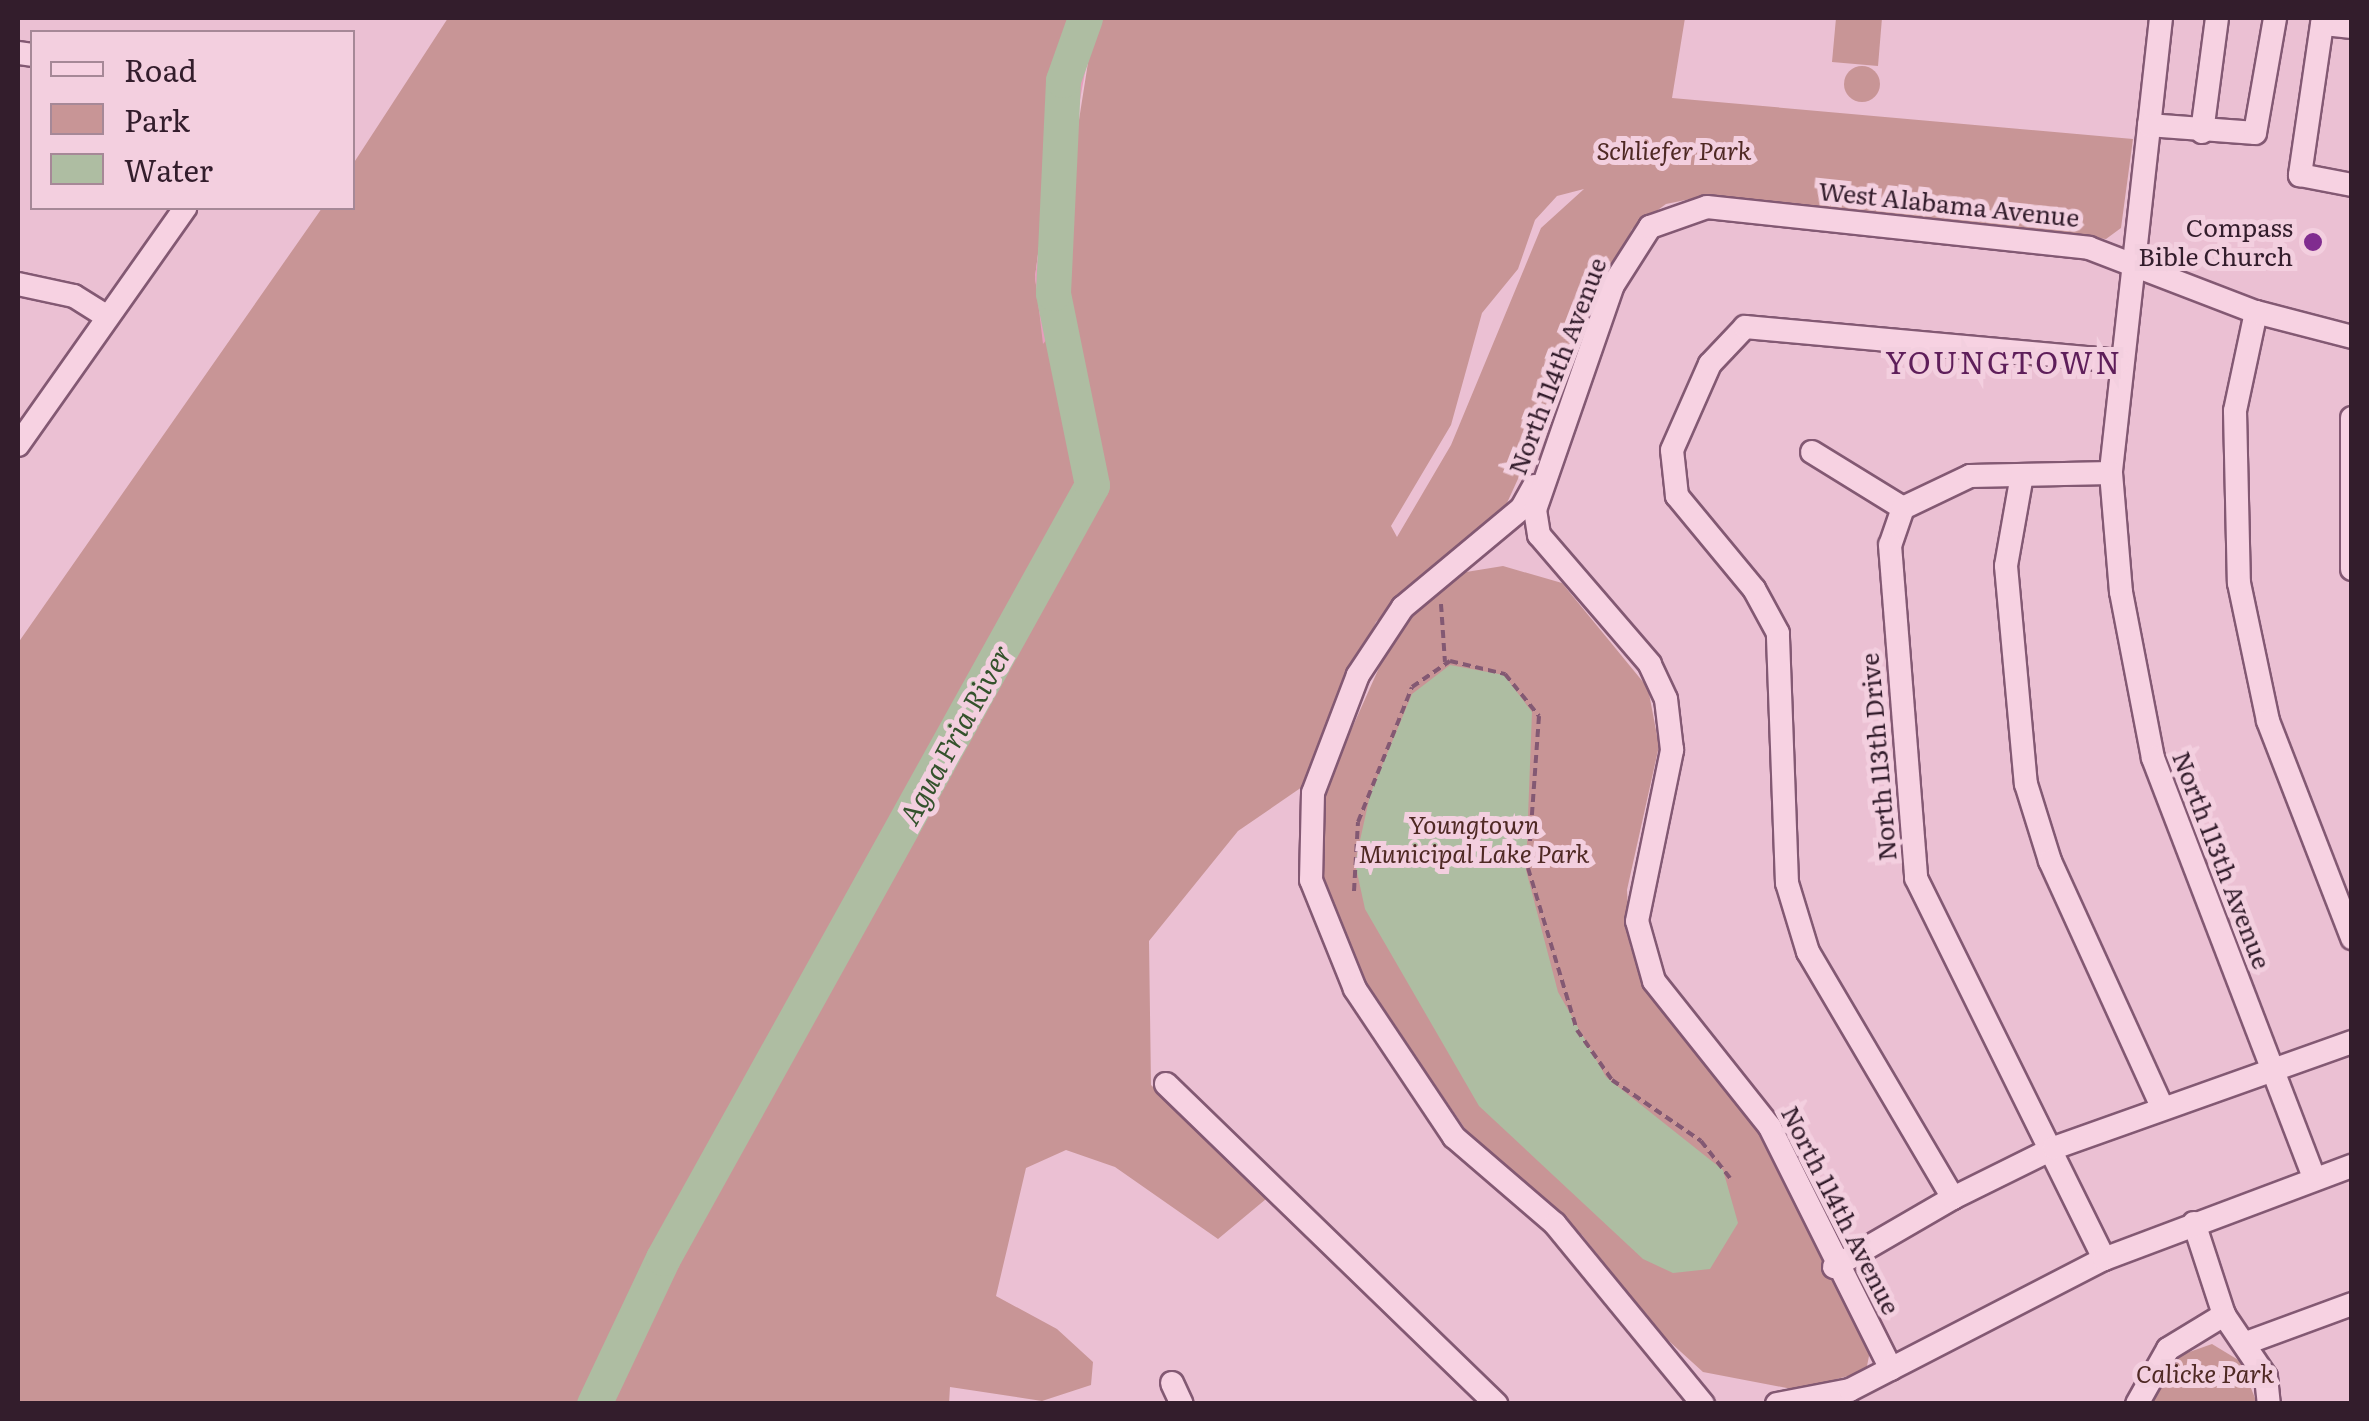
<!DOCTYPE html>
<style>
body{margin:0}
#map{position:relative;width:2369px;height:1421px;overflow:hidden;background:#ebc0d3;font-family:Literata,serif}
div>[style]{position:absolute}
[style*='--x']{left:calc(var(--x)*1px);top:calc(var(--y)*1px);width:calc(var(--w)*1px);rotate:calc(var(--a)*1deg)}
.green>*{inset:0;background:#c89596}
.round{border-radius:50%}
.sand>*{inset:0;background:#e69ebc}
.water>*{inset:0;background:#aebda2}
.river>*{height:35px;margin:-17.5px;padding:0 17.5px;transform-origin:17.5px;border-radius:17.5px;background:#aebda2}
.path>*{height:4px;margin-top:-2px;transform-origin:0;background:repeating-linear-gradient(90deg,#835973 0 8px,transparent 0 13px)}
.roads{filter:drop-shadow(2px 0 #835973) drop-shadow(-2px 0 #835973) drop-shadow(0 2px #835973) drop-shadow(0 -2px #835973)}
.minor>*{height:22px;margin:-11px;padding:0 11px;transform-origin:11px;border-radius:11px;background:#f7d2e2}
.dots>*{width:28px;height:28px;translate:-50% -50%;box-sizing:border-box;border:5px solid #f3cfdf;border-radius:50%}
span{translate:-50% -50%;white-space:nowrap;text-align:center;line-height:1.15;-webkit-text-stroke:10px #f3cfdf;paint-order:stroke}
.park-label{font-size:25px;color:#4f2924;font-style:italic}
.street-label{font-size:25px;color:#331d2c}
.poi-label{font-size:25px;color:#331d2c}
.right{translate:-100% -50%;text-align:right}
.water-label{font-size:28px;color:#34522c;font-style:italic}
.quarter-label{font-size:30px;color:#5e1e5a;letter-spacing:2.5px}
.frame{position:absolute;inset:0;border:20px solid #331d2c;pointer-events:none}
.legend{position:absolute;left:30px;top:30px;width:325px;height:180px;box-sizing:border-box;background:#f3cfdf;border:2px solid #a68897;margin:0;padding:12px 18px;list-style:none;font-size:30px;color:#331d2c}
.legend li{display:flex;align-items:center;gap:20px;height:50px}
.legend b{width:50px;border:2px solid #a68897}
</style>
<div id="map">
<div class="green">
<div style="clip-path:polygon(evenodd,448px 18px,1069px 18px,1035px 277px,1044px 343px,1095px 18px,1685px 18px,1672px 98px,2133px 139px,2121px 228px,2106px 239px,1705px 196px,1666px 204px,1632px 229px,1507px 503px,1376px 622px,1302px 787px,1238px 831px,1149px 941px,1151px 1085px,1266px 1199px,1218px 1239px,1115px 1167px,1066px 1150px,1026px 1168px,996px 1296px,1057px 1329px,1093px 1362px,1091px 1385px,1042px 1401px,950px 1387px,949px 1404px,18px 1404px,18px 643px,322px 208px,352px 208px,353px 164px,448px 18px,1584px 189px,1541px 228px,1451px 445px,1397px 537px,1391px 526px,1451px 425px,1482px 313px,1518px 269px,1535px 220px,1557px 196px,1584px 189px)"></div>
<div style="clip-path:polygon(1836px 18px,1882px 18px,1878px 66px,1832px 62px)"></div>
<div class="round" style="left:1844px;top:66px;width:36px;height:36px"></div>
<div style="clip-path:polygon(1503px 566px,1562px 583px,1648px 688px,1659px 746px,1627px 890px,1630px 946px,1651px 996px,1738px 1095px,1769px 1145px,1870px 1351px,1866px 1371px,1797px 1390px,1703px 1372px,1659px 1332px,1582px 1235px,1482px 1153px,1360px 977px,1319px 881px,1319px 802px,1395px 632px,1460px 573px)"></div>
<div style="clip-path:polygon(2212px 1344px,2240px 1361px,2257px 1403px,2150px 1404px,2178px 1356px)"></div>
</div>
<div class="sand">
<div style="clip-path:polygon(1069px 18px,1095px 18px,1078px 111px,1063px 319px,1043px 344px,1035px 277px)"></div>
</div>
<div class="water">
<div style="clip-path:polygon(1450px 665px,1504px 675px,1532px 712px,1526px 870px,1558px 992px,1606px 1077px,1723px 1170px,1738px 1223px,1710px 1269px,1673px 1273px,1643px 1259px,1479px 1106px,1365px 909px,1355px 863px,1370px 795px,1412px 694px)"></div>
</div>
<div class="river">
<div style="--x:594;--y:1404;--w:161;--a:-64.7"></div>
<div style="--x:663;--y:1258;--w:884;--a:-60.97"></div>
<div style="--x:1092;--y:485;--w:196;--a:-101.5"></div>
<div style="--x:1053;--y:293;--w:213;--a:-87.3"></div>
<div style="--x:1063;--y:80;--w:66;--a:-70.5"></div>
</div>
<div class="path">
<div style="--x:1441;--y:604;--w:58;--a:86.1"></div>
<div style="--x:1354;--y:891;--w:69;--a:-86.7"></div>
<div style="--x:1358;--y:822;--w:145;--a:-68.2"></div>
<div style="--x:1412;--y:687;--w:46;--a:-34.4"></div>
<div style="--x:1450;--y:661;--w:57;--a:13.3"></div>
<div style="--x:1505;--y:674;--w:54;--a:51"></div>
<div style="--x:1539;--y:716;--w:152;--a:94.1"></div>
<div style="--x:1528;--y:868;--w:169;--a:73.2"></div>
<div style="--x:1577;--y:1030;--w:61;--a:55"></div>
<div style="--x:1612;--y:1080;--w:108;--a:34.4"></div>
<div style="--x:1701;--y:1141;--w:47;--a:51.9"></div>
</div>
<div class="roads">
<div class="minor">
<div style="--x:2161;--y:18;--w:458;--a:96.3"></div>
<div style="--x:2111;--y:473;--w:119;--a:85.2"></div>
<div style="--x:2121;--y:592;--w:169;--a:79.1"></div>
<div style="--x:2153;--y:758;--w:447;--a:69"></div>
<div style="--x:2352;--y:27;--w:30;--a:-174"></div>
<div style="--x:2322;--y:24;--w:153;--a:98.3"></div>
<div style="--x:2300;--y:175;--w:53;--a:10.9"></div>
<div style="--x:18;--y:53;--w:14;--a:8"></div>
<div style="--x:2149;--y:125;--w:106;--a:4.3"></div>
<div style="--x:2255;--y:133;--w:117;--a:-80.1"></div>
<div style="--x:2202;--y:132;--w:115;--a:-82.5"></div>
<div style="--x:18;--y:284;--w:57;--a:12.1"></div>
<div style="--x:74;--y:296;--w:36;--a:32"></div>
<div style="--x:2256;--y:312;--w:101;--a:102"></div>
<div style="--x:2235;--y:411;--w:172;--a:88.7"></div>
<div style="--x:2239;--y:583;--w:141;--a:78.1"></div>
<div style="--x:2268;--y:721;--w:233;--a:68.8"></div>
<div style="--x:2352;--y:418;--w:151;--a:90"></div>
<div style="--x:18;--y:445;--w:290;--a:-54.8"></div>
<div style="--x:1812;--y:452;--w:107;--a:31.6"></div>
<div style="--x:1903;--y:508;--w:74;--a:-25.5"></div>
<div style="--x:1970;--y:476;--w:141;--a:-1.2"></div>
<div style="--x:2022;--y:475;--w:92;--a:100"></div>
<div style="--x:2006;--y:566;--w:219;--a:84.8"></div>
<div style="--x:2026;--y:784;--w:81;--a:72.7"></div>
<div style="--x:2050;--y:861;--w:270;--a:65.5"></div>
<div style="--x:1534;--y:486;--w:25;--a:119"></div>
<div style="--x:1522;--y:508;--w:155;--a:140.2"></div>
<div style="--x:1403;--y:607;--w:82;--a:123.5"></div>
<div style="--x:1358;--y:675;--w:126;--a:110.9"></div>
<div style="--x:1313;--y:793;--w:87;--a:91.3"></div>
<div style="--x:1311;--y:880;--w:118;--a:68"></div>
<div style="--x:1355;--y:989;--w:178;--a:56.2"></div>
<div style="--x:1454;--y:1137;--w:133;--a:40.7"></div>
<div style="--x:1555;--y:1224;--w:233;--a:50.6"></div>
<div style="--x:1903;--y:508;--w:39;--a:109"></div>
<div style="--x:1890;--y:545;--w:334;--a:85.5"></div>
<div style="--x:1916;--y:878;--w:425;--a:63.7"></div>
<div style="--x:1166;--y:1084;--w:460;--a:44.1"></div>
<div style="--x:1953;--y:1198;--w:113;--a:-26.3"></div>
<div style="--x:2054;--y:1148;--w:316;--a:-19.6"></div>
<div style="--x:2194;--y:1223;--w:97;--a:71.9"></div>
<div style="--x:2224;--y:1315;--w:75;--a:55.9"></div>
<div style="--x:2266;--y:1377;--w:27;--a:84"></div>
<div style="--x:1834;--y:1267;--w:138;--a:-30.1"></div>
<div style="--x:1953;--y:1198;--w:286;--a:-120.5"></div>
<div style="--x:1808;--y:952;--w:72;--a:-106.9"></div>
<div style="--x:1787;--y:883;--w:250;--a:-92.1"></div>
<div style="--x:1778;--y:633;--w:50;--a:-118.6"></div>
<div style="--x:1754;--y:589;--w:121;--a:-129.6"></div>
<div style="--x:1677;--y:496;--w:46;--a:-96.2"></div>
<div style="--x:1672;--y:450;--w:94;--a:-66.2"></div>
<div style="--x:1710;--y:364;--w:51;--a:-46.6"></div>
<div style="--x:1745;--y:327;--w:376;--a:5.2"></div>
<div style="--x:2246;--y:1343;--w:113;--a:-20.2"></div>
<div style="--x:1891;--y:1369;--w:271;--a:-116.6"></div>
<div style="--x:1770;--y:1127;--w:186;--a:-128.5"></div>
<div style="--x:1654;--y:981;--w:62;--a:-105.8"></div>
<div style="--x:1637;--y:921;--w:175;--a:-78.4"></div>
<div style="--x:1672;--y:750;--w:51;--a:-96.7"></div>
<div style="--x:1666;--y:699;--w:38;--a:-115"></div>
<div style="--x:1650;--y:664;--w:170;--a:-130.7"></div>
<div style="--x:1539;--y:535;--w:25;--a:-99"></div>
<div style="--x:1535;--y:510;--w:238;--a:-70.9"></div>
<div style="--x:1613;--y:285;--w:69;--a:-57.5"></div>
<div style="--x:1650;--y:227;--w:60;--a:-19.3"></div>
<div style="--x:1707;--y:207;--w:384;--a:6.1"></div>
<div style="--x:2089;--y:248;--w:179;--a:21"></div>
<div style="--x:2256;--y:312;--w:99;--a:14.6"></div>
<div style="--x:1172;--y:1383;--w:23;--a:65"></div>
<div style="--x:1777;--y:1404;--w:74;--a:-10.9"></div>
<div style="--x:1850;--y:1390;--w:286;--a:-27.3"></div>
<div style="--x:2104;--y:1259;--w:265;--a:-20.6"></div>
<div style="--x:2137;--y:1404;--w:63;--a:-60.6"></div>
<div style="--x:2168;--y:1349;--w:66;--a:-31.3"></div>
</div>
</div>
<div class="dots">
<div style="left:2313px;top:242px;background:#802c8f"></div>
</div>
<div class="park-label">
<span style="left:1674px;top:150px">Schliefer Park</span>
<span style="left:1474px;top:839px">Youngtown<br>Municipal Lake Park</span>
<span style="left:2205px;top:1373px">Calicke Park</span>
</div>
<div class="street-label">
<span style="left:1949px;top:204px;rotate:6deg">West Alabama Avenue</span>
<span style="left:1557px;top:366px;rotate:-69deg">North 114th Avenue</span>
<span style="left:1878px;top:757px;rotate:-95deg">North 113th Drive</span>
<span style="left:2222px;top:860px;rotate:69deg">North 113th Avenue</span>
<span style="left:1841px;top:1210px;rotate:63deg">North 114th Avenue</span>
</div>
<div class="poi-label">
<span class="right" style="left:2293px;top:242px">Compass<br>Bible Church</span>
</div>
<div class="water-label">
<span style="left:954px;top:734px;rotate:-61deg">Agua Fria River</span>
</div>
<div class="quarter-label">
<span style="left:2004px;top:361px">YOUNGTOWN</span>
</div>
<div class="frame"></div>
<ul class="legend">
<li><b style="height:12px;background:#f7d2e2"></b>Road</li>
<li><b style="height:28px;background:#c89596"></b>Park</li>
<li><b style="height:28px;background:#aebda2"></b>Water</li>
</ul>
</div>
